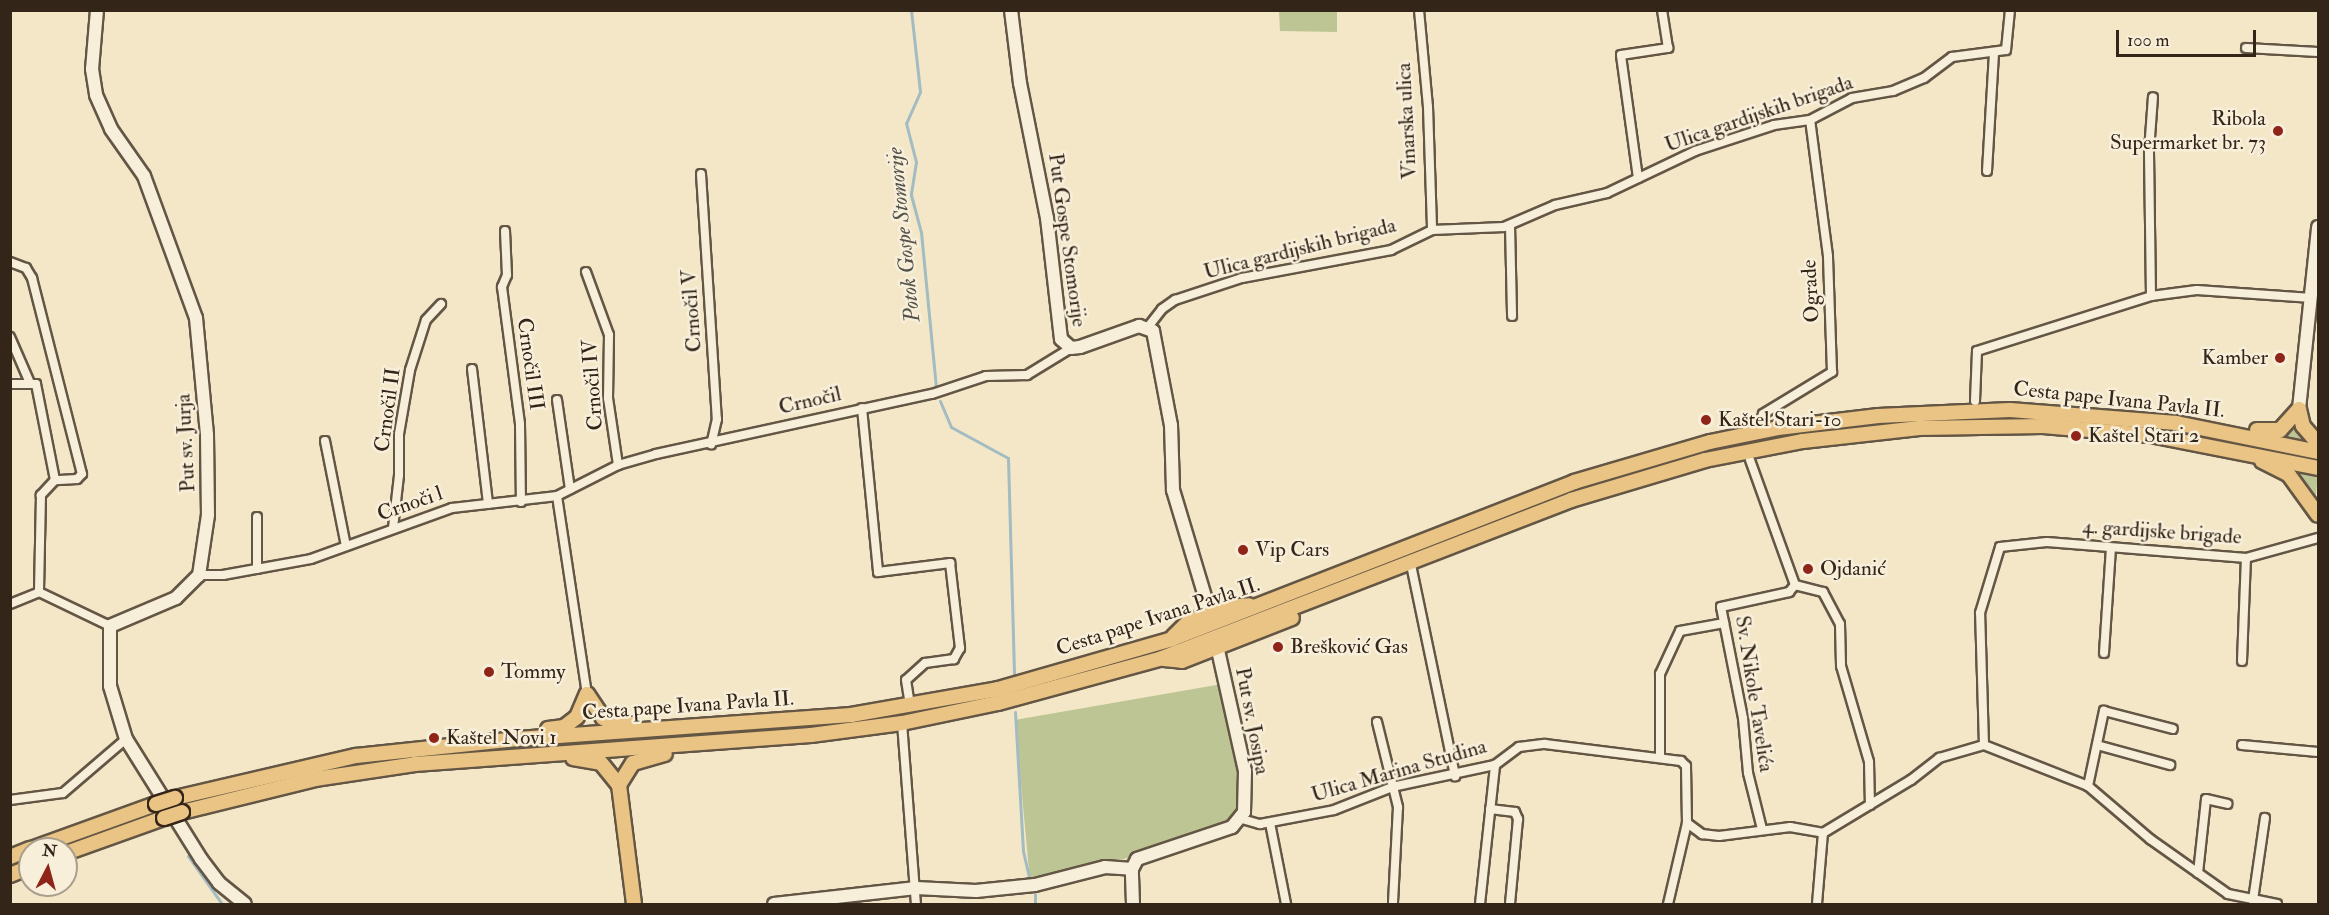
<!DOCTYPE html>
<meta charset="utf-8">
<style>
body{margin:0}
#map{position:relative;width:2329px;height:915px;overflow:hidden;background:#f4e7c8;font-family:"IM FELL Double Pica",serif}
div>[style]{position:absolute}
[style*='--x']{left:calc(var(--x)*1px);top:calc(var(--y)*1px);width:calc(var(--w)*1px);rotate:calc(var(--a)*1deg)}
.green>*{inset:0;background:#bec594}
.stream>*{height:3px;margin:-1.5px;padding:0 1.5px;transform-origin:1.5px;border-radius:1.5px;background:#a2bcc1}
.roads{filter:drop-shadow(2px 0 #645645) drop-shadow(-2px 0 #645645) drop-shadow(0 2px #645645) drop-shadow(0 -2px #645645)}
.street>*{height:8px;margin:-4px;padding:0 4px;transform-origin:4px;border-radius:4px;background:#f8efdb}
.secondary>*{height:12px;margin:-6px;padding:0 6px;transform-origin:6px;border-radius:6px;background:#f8efdb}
.primary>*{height:14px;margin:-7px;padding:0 7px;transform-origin:7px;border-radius:7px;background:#eac484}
.bridges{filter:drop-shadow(2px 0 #342519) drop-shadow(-2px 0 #342519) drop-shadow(0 2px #342519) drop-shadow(0 -2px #342519)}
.primary-bridge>*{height:14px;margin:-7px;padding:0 7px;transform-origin:7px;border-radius:7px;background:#eac484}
.dots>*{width:16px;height:16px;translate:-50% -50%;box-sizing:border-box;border:3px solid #f8efdb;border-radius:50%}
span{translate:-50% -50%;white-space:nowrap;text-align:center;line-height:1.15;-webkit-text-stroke:5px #f8efdb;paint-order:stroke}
.street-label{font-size:21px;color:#342519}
.poi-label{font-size:21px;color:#342519}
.right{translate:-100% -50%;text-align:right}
.left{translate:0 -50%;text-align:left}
.water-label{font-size:22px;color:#55524b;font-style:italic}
.frame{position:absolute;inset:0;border:12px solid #342519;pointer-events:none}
.north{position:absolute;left:18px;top:837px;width:60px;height:60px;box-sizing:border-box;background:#f8efdb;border:2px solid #aa9e8d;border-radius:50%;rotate:6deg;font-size:16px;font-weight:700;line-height:24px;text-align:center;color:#342519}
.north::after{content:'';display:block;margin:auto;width:21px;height:27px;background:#8f2418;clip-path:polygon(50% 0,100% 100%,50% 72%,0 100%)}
.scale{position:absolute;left:2116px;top:30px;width:140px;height:27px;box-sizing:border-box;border:3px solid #342519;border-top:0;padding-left:8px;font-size:18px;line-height:21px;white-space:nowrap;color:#342519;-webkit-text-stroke:4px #f8efdb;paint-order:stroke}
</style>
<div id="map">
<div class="green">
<div style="clip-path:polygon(1279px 11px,1337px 11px,1337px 32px,1280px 31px)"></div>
<div style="clip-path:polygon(2298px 423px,2309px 443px,2280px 435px)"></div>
<div style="clip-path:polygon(2293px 470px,2318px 473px,2316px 495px,2313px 498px)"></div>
<div style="clip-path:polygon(1222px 684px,1242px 789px,1240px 815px,1225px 827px,1121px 860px,1030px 881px,1015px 720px)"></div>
</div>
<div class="stream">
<div style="--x:911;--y:10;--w:82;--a:83.7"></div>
<div style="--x:920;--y:92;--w:34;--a:114"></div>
<div style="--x:906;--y:123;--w:40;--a:75.6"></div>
<div style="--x:916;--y:162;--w:33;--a:99"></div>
<div style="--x:911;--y:195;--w:38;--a:75"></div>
<div style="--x:921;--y:232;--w:157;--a:84.5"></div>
<div style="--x:940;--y:401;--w:28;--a:67"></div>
<div style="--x:951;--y:427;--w:65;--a:28.5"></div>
<div style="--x:1008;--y:458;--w:216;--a:88.4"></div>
<div style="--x:1015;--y:712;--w:139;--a:86.7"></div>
<div style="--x:1023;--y:851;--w:27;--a:77"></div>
<div style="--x:188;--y:856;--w:59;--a:54.7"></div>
<div style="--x:1035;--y:894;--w:10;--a:90"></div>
</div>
<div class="roads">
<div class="street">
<div style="--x:1419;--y:10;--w:97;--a:84.7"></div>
<div style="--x:1428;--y:107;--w:123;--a:88.1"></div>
<div style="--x:2246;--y:48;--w:72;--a:3.2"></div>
<div style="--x:1987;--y:171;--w:118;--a:-86.6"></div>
<div style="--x:701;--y:174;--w:246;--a:86.3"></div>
<div style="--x:717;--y:419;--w:26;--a:103"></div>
<div style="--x:1638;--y:178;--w:124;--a:-97.9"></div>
<div style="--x:1621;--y:55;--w:48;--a:-8.5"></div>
<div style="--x:1668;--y:48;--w:38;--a:-99"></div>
<div style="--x:1510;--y:225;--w:91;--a:88.7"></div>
<div style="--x:505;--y:231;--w:44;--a:87.4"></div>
<div style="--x:507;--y:275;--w:13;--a:113"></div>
<div style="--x:502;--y:287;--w:138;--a:82.5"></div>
<div style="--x:520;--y:424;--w:78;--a:89.3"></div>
<div style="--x:10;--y:262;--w:17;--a:21"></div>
<div style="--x:26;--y:268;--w:12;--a:59"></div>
<div style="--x:32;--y:278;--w:202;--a:75.7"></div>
<div style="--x:82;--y:474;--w:7;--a:135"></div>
<div style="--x:77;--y:479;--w:22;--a:177"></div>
<div style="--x:586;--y:272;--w:67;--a:69.9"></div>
<div style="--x:609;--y:335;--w:63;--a:90.9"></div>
<div style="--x:608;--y:398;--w:68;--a:81.5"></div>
<div style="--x:2151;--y:296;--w:145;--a:-90.8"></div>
<div style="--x:2149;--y:151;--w:54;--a:-85.8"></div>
<div style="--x:1148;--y:327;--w:23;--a:-52"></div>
<div style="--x:1162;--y:309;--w:16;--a:-35"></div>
<div style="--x:1175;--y:300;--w:71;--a:-18.2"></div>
<div style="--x:1242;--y:278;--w:152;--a:-10.6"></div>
<div style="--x:1391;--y:250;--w:46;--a:-26"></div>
<div style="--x:1432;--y:230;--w:72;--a:-2.4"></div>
<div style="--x:1504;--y:227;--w:56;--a:-23.3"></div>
<div style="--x:1555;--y:205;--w:53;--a:-13"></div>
<div style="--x:1607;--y:193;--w:98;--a:-25.5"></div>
<div style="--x:1695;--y:151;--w:83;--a:-18.2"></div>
<div style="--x:1774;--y:125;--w:36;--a:-8"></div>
<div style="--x:1810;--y:120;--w:47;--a:-27.6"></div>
<div style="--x:1852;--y:98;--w:42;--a:-9.7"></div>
<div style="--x:1893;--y:91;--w:34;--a:-23"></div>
<div style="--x:1924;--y:78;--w:35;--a:-37"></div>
<div style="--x:1952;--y:57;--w:54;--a:-7.4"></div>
<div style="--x:2006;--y:50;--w:40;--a:-84.3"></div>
<div style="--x:10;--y:337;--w:50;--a:66.5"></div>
<div style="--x:472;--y:369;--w:136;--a:83.2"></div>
<div style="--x:10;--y:384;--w:26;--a:0"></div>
<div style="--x:36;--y:384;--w:98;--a:78.8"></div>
<div style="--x:55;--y:480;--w:21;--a:133"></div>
<div style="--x:41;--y:495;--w:97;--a:91.2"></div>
<div style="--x:557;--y:400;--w:90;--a:81.7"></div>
<div style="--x:1975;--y:401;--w:50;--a:-87.7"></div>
<div style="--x:1977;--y:351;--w:182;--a:-17.5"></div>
<div style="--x:2151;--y:296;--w:46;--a:-7.4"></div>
<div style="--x:2197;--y:290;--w:115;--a:4"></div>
<div style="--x:862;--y:408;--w:165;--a:84.4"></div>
<div style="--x:878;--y:572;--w:73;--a:-7.1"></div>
<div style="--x:950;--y:563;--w:86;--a:83.3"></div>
<div style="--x:960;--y:648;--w:13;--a:119"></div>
<div style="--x:954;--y:659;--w:29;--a:172"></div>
<div style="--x:925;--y:663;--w:25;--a:138"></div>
<div style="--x:906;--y:680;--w:25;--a:81"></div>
<div style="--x:1761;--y:422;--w:8;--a:-76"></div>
<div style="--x:1763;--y:414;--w:81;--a:-31.3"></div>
<div style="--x:1832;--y:372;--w:116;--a:-92"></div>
<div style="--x:1828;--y:256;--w:137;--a:-97.5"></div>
<div style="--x:325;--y:441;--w:107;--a:78.7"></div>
<div style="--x:1750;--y:460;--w:133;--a:70.2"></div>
<div style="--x:1795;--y:585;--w:29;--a:14"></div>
<div style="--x:1823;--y:592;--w:36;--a:62"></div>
<div style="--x:1840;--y:624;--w:42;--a:88.6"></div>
<div style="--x:1841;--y:666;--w:100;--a:73.7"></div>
<div style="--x:1869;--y:762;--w:43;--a:88.7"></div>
<div style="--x:557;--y:496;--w:200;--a:81.4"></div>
<div style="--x:393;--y:528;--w:53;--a:-83.5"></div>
<div style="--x:399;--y:475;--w:41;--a:-90"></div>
<div style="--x:399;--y:434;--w:65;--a:-80.2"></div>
<div style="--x:410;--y:370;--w:52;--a:-72.3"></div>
<div style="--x:426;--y:320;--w:22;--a:-47"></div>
<div style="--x:1410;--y:560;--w:221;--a:78.2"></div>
<div style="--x:257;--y:569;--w:52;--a:-90"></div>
<div style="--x:199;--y:575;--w:24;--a:0"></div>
<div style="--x:223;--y:575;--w:89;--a:-10.3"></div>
<div style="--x:311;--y:559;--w:150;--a:-19.9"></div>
<div style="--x:452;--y:508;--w:106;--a:-6.5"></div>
<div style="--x:557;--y:496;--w:68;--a:-26.9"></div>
<div style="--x:618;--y:465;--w:40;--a:-16"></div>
<div style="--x:656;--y:454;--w:282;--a:-12.3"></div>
<div style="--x:932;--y:394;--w:57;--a:-18.4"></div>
<div style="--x:986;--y:376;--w:41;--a:-1.4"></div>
<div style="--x:1027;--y:375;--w:52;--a:-31.5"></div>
<div style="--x:10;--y:604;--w:31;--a:-22"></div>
<div style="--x:39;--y:592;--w:79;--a:25.6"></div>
<div style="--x:2104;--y:653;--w:105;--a:-86.2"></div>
<div style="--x:2242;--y:661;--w:103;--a:-87.8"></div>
<div style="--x:1377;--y:722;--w:88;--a:76.1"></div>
<div style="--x:1398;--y:807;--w:97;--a:93"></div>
<div style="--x:902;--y:723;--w:182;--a:85.6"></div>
<div style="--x:1984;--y:745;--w:132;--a:-91.7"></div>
<div style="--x:1980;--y:613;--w:69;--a:-73.1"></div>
<div style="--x:2000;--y:547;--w:47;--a:-6.1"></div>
<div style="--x:2047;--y:542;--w:200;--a:4.6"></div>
<div style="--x:2246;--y:558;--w:75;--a:-15.5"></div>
<div style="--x:2097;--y:745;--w:76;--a:15.3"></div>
<div style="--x:2242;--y:745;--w:76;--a:5.3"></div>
<div style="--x:1660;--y:757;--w:83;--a:-90"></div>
<div style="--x:1660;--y:674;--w:47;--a:-65.1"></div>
<div style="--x:1680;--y:631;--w:45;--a:-10.3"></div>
<div style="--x:2088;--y:786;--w:77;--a:-78"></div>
<div style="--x:2104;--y:711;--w:71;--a:14.6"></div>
<div style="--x:10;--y:800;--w:53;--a:-7.5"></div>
<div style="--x:63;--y:793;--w:83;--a:-40.6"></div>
<div style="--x:1490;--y:809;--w:25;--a:7"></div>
<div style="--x:1515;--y:812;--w:8;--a:67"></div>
<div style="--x:1518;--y:819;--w:85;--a:95.4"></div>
<div style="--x:1242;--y:819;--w:19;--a:16"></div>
<div style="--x:1260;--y:824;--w:75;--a:-10.7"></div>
<div style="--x:1334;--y:810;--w:62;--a:-21.6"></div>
<div style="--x:1392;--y:787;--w:105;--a:-12.1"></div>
<div style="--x:1495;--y:765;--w:30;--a:-37"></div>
<div style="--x:1519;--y:747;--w:26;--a:-7"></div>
<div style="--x:1545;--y:744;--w:137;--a:7.1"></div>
<div style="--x:1681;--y:761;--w:7;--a:45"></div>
<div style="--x:1686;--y:766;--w:57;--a:89"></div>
<div style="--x:1687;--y:823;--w:19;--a:36"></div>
<div style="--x:1702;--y:834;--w:17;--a:7"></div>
<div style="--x:1719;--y:836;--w:72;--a:-7.2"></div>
<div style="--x:1790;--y:827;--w:34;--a:10"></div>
<div style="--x:1270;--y:823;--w:83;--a:78.8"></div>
<div style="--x:1762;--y:829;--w:58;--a:-104"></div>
<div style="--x:1748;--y:773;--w:55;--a:-95.2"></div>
<div style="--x:1743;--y:718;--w:113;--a:-101.2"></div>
<div style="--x:1721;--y:607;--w:70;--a:-12.4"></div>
<div style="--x:1789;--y:592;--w:9;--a:-49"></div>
<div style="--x:1823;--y:833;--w:103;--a:-31.1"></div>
<div style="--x:1911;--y:780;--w:36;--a:-38"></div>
<div style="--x:1939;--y:758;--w:47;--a:-16.1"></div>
<div style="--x:1984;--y:745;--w:112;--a:21.5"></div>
<div style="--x:2088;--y:786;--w:82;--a:40.5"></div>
<div style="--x:2150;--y:839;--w:95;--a:35.2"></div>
<div style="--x:2228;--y:894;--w:50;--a:11.5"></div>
<div style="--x:2198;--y:873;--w:74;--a:-83.8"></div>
<div style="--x:2206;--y:799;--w:22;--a:13"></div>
<div style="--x:2253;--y:900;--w:83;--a:-81.7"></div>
<div style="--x:1480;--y:904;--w:140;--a:-83.8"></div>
<div style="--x:1668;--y:904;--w:83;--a:-76.8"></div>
<div style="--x:1817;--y:904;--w:71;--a:-85.2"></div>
</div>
<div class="secondary">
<div style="--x:97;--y:10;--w:59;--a:94.8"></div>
<div style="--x:92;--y:69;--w:26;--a:81"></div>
<div style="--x:96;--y:95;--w:37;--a:66"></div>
<div style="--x:111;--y:129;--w:57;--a:54.9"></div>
<div style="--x:144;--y:176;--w:151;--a:69.9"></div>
<div style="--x:196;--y:318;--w:118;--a:84.6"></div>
<div style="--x:207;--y:435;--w:80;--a:89.3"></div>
<div style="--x:208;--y:515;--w:61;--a:98.5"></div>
<div style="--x:199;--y:575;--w:33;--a:135"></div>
<div style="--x:176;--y:598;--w:72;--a:157"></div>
<div style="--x:110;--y:626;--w:60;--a:90"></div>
<div style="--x:110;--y:686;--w:55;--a:73.2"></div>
<div style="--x:126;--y:739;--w:142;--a:58"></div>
<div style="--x:201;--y:859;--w:30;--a:53"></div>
<div style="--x:219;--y:883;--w:33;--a:39"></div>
<div style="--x:1011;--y:10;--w:74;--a:83"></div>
<div style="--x:1020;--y:83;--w:138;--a:78.7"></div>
<div style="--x:1047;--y:218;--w:122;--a:83.4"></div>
<div style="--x:1061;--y:339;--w:13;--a:42"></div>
<div style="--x:1071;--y:348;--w:9;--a:-6"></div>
<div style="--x:1080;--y:347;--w:63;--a:-19.6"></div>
<div style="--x:1139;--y:326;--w:15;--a:20"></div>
<div style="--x:1153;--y:331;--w:96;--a:79.2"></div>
<div style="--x:1171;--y:425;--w:65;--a:88.2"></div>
<div style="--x:1173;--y:490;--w:128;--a:73.3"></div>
<div style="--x:2299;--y:409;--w:183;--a:-84"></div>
<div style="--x:774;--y:904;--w:143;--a:-6.4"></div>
<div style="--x:916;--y:888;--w:60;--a:2.9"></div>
<div style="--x:976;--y:891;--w:59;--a:-5.8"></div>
<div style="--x:1035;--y:885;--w:72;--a:-14.4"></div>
<div style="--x:1105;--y:867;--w:27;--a:4"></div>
<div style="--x:1133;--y:904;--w:35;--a:-92"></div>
<div style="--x:1132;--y:869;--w:11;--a:-63"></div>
<div style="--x:1137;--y:859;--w:100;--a:-18.6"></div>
<div style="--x:1232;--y:827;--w:19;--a:-51"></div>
<div style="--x:1244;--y:812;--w:41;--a:-88.6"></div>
<div style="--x:1245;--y:771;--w:124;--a:-102.6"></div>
</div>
<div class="primary">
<div style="--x:2299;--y:409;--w:17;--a:77"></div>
<div style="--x:2303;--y:426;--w:23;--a:49"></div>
<div style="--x:2257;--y:430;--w:23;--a:0"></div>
<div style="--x:2280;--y:430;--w:28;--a:-48"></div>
<div style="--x:2262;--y:461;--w:30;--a:27"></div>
<div style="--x:2289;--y:475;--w:49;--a:54.1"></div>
<div style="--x:1173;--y:637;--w:21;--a:-45"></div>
<div style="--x:1188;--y:622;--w:43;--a:-20.6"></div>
<div style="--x:1228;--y:607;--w:21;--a:-5"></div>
<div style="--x:1164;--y:659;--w:18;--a:6"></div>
<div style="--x:1182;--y:661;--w:118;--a:-21.4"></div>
<div style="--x:587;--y:694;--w:29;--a:56"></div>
<div style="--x:603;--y:718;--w:13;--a:27"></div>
<div style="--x:615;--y:724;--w:17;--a:0"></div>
<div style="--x:548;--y:729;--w:16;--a:-7"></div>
<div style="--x:564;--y:727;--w:16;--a:-38"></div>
<div style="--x:577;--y:717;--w:25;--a:-67"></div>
<div style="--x:573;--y:758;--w:28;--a:10"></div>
<div style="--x:601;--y:763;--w:28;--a:51"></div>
<div style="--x:619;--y:785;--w:120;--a:82.8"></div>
<div style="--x:619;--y:785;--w:26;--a:-58"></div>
<div style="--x:633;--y:763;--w:33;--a:-16"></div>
<div style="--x:175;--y:798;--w:186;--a:-13.1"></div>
<div style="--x:356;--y:756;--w:162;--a:-6"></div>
<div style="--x:517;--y:739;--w:335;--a:-4.1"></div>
<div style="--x:851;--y:715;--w:149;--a:-10"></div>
<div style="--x:998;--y:689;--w:181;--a:-16"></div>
<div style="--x:1172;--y:639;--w:432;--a:-21.3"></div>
<div style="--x:1574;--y:482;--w:142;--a:-16.4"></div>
<div style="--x:1710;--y:442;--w:69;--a:-11.6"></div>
<div style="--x:1778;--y:428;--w:101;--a:-6.8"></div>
<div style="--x:1878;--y:416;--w:132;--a:-2.6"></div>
<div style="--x:2010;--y:410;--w:167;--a:4.5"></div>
<div style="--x:2176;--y:423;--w:145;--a:11.5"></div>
<div style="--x:182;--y:812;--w:137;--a:-13.9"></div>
<div style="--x:315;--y:779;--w:101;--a:-8.5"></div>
<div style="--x:415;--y:764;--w:397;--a:-4.2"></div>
<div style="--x:811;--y:735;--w:92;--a:-7.5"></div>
<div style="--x:902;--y:723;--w:98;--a:-11.8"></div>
<div style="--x:998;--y:703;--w:170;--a:-15.3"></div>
<div style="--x:1162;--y:658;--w:438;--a:-21.1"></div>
<div style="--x:1571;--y:500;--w:140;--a:-16.6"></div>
<div style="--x:1705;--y:460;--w:100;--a:-11"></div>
<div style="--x:1803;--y:441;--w:117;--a:-6.4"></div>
<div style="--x:1919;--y:428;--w:124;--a:-0.9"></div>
<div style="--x:2043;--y:426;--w:107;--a:4.8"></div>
<div style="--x:2150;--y:435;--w:171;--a:11.1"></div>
<div style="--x:31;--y:849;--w:133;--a:-19.8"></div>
<div style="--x:66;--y:853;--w:104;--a:-19.7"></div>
<div style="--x:10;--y:857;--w:22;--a:-22"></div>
<div style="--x:10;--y:875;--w:22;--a:-22"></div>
</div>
</div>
<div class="bridges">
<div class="primary-bridge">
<div style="--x:156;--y:804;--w:20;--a:-18"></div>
<div style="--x:164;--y:818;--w:19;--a:-18"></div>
</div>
</div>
<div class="dots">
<div style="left:2278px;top:131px;background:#8f2418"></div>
<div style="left:2280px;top:358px;background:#8f2418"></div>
<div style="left:1706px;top:420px;background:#8f2418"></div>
<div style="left:2076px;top:436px;background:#8f2418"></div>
<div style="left:1243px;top:550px;background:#8f2418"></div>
<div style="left:1808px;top:569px;background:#8f2418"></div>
<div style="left:1278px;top:647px;background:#8f2418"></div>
<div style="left:489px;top:672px;background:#8f2418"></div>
<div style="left:434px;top:738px;background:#8f2418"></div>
</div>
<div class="street-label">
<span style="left:1759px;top:114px;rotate:-19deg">Ulica gardijskih brigada</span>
<span style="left:1407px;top:121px;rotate:-93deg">Vinarska ulica</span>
<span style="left:1067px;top:240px;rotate:82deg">Put Gospe Stomorije</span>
<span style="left:1300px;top:249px;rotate:-14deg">Ulica gardijskih brigada</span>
<span style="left:1811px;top:291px;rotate:-93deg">Ograde</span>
<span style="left:692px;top:311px;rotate:-94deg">Crnočil V</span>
<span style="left:530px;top:364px;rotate:82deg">Crnočil III</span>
<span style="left:593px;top:385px;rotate:-94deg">Crnočil IV</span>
<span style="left:2119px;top:400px;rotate:6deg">Cesta pape Ivana Pavla II.</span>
<span style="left:810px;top:401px;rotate:-13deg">Crnočil</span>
<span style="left:388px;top:410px;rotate:-82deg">Crnočil II</span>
<span style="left:186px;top:443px;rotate:-93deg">Put sv. Jurja</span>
<span style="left:410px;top:504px;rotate:-19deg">Crnoči l</span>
<span style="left:2162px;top:532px;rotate:4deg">4. gardijske brigade</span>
<span style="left:1158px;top:617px;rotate:-18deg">Cesta pape Ivana Pavla II.</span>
<span style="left:1754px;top:694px;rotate:81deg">Sv. Nikole Tavelića</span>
<span style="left:688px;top:706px;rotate:-4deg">Cesta pape Ivana Pavla II.</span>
<span style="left:1252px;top:721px;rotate:79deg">Put sv. Josipa</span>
<span style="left:1399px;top:771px;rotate:-16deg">Ulica Marina Studina</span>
</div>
<div class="poi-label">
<span class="right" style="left:2266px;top:131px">Ribola<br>Supermarket br. 73</span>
<span class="right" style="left:2268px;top:358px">Kamber</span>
<span class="left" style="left:1718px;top:420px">Kaštel Stari-10</span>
<span class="left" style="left:2088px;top:436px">Kaštel Stari 2</span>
<span class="left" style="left:1255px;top:550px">Vip Cars</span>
<span class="left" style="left:1820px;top:569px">Ojdanić</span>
<span class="left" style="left:1290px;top:647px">Brešković Gas</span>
<span class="left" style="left:501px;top:672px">Tommy</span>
<span class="left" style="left:446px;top:738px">Kaštel Novi 1</span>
</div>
<div class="water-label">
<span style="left:904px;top:235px;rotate:-96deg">Potok Gospe Stomorije</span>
</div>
<div class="frame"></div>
<div class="north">N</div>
<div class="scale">100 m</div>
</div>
